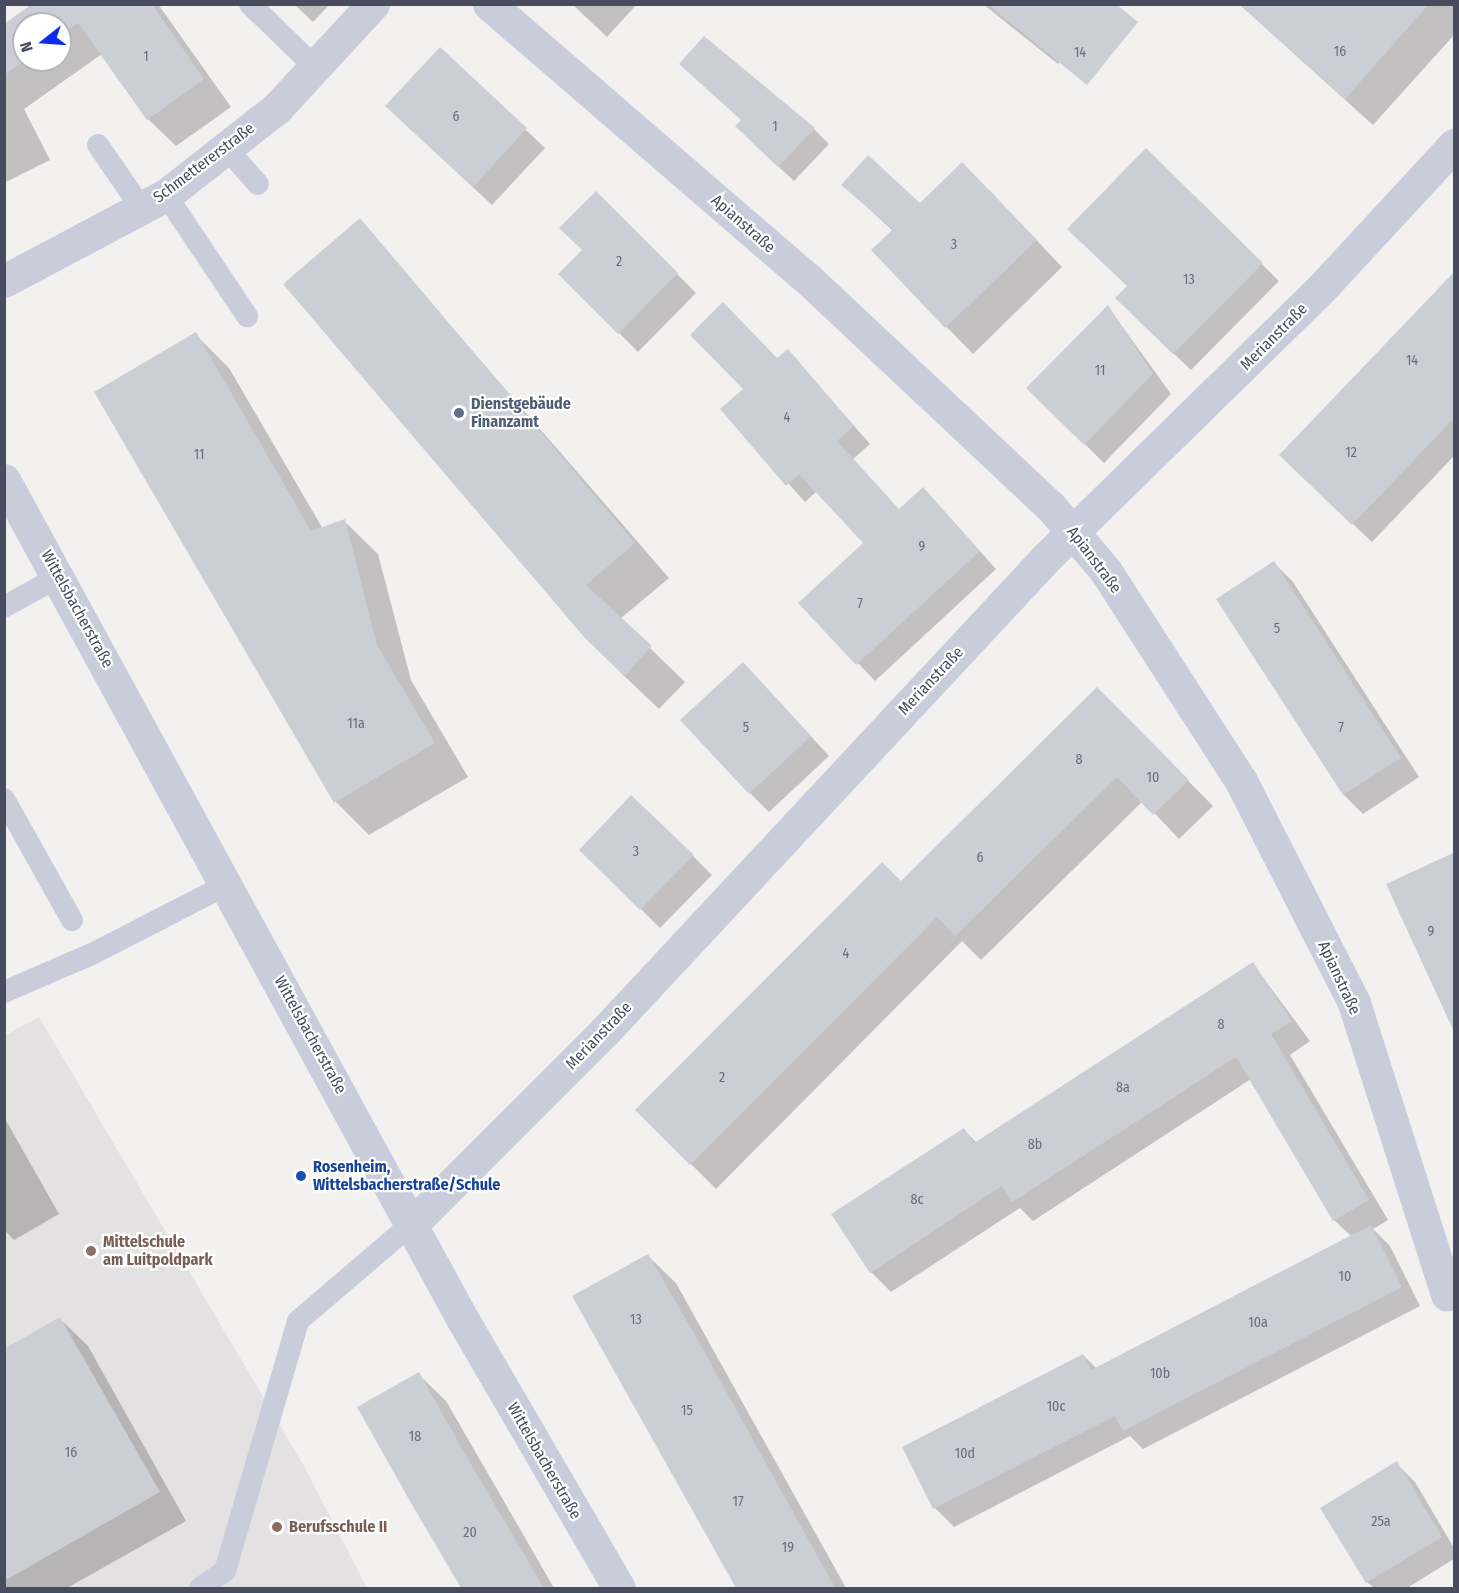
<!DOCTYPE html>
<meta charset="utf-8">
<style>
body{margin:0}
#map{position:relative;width:1459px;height:1593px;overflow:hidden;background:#f3f1f0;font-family:"Fira Sans Condensed",sans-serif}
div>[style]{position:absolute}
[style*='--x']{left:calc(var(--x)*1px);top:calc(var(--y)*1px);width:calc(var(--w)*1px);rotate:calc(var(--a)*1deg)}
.education>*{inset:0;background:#e4e1e2}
.shadow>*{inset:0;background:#0003}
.building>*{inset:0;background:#ccced6}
.service>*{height:22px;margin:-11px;padding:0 11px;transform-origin:11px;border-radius:11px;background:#c9cddb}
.minor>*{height:33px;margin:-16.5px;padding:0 16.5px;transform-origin:16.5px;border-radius:16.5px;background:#c9cddb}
.dots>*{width:16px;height:16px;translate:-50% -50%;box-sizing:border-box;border:3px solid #fff;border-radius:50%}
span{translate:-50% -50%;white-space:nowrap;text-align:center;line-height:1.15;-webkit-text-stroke:4.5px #fff;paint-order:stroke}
.number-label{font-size:14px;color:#686c7d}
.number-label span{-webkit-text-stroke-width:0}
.street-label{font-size:16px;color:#474c5f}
.service-label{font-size:16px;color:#4e5e75;font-weight:700}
.left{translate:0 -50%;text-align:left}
.transit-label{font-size:16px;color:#164399;font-weight:700}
.education-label{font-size:16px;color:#785e54;font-weight:700}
.frame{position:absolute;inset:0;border:6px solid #474c5f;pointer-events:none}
.north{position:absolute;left:12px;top:12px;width:60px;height:60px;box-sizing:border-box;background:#fff;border:2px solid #b5b7bf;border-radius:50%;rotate:253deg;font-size:16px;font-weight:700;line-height:24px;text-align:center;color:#474c5f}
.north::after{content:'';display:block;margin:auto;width:21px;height:27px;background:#0e2cef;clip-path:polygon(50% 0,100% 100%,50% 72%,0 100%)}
</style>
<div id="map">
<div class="education">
<div style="clip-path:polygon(39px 1017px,304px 1466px,367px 1588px,5px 1588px,4px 1036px)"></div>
</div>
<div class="shadow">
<div style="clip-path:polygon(evenodd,100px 4px,158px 4px,231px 107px,176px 146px,148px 119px,102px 54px,24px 109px,50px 160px,4px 183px,4px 26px,100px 4px,24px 24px,60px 24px,60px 60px,24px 60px,24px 24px)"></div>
<div style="clip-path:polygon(294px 4px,330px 4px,313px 22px)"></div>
<div style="clip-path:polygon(572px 4px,637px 4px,607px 37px)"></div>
<div style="clip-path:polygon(983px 4px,1105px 4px,1058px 64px)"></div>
<div style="clip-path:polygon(1239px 4px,1454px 4px,1454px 35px,1373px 125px)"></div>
<div style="clip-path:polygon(440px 49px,545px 148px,492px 205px,406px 125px)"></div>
<div style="clip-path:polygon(814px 129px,829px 144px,794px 181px,752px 142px)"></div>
<div style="clip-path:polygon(1146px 150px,1279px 281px,1191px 370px,1134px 316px,1129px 287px)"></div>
<div style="clip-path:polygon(843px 185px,920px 205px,989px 190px,1062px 267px,973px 354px,873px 251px,893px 231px)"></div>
<div style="clip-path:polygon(596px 193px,696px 293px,638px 352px,561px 274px,584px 251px)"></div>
<div style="clip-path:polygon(359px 220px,669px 578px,620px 619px,685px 682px,659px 709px,620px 672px)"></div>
<div style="clip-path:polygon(1454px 274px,1454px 456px,1372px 542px,1300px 474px)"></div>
<div style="clip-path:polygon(1108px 307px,1171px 394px,1104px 463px,1028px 388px)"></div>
<div style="clip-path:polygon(195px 334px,229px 368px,323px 529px,344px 521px,378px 554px,411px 680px,468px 777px,369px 835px,336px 802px)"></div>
<div style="clip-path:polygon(788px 351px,870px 444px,853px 459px,900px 511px,940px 507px,996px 569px,875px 681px,801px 603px,865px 543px,817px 491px,805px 502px,722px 409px)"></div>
<div style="clip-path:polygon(1274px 563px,1293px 582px,1419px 777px,1363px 814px,1344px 795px,1218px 600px)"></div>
<div style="clip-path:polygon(762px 683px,829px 756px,769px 812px,750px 793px)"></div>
<div style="clip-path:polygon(1097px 689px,1213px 806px,1179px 839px,1143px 801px,981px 960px,962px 941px,716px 1189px,637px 1110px,901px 883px)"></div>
<div style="clip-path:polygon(581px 850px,693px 856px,712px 875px,660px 928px)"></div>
<div style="clip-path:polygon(1253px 964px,1310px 1041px,1290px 1055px,1388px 1220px,1373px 1229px,1390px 1246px,1420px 1306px,1143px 1449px,1130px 1436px,954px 1527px,935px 1508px,904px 1448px,1083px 1355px,1097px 1369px,1352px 1237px,1334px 1220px,1251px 1079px,1033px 1221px,1020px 1208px,891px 1292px,871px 1272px,964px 1130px,977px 1143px)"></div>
<div style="clip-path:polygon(4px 1117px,59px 1214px,14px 1240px,4px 1230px)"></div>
<div style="clip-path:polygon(648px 1256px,676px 1283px,846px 1588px,738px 1588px,574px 1297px)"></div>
<div style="clip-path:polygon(60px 1319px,88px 1346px,186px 1521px,67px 1588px,4px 1588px,4px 1415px)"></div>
<div style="clip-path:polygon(418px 1374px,446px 1401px,554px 1588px,463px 1588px,359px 1408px)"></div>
<div style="clip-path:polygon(1396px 1463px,1415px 1482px,1454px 1548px,1454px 1559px,1407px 1588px,1374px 1588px,1367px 1582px)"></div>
</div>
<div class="building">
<div style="clip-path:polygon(32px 4px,152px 4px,204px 79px,147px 120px,78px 23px,60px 36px,60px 24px,24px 24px,26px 60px,4px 75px,4px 24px)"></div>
<div style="clip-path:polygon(987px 4px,1116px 4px,1138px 22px,1087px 85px)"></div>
<div style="clip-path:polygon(1240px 4px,1429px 4px,1345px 99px)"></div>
<div style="clip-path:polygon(704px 36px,815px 128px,778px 167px,735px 126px,741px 120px,679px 64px)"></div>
<div style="clip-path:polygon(440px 47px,527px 128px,473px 187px,385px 106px)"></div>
<div style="clip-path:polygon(1146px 148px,1263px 263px,1173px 354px,1115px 298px,1127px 286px,1067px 229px)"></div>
<div style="clip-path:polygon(868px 155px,920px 203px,962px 162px,1037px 240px,945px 328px,871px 250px,893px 229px,841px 185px)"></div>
<div style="clip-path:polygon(596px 191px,678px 273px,618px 334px,558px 274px,582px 250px,559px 228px)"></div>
<div style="clip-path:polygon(360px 218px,635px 543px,586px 585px,652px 646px,624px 676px,584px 637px,283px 284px)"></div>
<div style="clip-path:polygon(1455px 271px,1455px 417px,1352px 525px,1279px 455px)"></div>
<div style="clip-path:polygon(723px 302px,777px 358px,788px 349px,854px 426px,837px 441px,899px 509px,923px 487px,980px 551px,856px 665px,798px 603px,863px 543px,799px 474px,786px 486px,720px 409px,743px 389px,690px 335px)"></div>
<div style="clip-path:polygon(1108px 305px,1153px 374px,1084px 445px,1026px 388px)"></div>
<div style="clip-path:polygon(196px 332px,311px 531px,345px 519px,377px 645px,435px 743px,334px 803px,94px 392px)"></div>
<div style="clip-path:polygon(1274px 561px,1401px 758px,1343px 795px,1216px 599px)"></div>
<div style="clip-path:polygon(743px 662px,811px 736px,749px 794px,680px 720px)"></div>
<div style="clip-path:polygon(1097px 687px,1189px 780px,1153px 815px,1117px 777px,955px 936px,937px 917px,690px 1165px,635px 1110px,882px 862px,901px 881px)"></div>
<div style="clip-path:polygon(631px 795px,694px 855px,640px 910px,579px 850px)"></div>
<div style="clip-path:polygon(1455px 852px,1455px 1034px,1386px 884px)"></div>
<div style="clip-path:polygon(1253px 962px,1292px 1021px,1271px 1034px,1369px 1200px,1333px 1221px,1236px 1057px,1012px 1202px,1002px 1186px,870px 1273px,831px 1214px,964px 1128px,974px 1143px)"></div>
<div style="clip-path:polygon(1371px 1225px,1402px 1287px,1123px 1431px,1115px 1416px,933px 1509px,902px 1447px,1083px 1354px,1091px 1370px)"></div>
<div style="clip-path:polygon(648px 1254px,700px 1344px,835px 1588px,736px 1588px,572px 1296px)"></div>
<div style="clip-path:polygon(60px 1317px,160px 1492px,4px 1581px,4px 1349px)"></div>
<div style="clip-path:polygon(419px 1372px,473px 1468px,544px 1588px,461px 1588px,411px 1503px,357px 1407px)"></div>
<div style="clip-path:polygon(1397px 1461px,1442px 1537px,1366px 1583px,1320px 1508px)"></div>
</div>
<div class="service">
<div style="--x:250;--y:4;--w:91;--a:44.1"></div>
<div style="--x:98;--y:145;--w:78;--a:55.5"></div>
<div style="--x:226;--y:148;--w:48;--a:48.4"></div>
<div style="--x:166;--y:195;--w:146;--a:56.2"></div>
<div style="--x:4;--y:607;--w:64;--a:-29"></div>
<div style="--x:4;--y:799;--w:139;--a:60.7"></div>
<div style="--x:4;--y:992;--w:96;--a:-23.4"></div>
<div style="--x:92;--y:954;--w:153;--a:-27.2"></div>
<div style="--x:200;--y:1588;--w:30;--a:-34"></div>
<div style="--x:225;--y:1571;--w:260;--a:-73.7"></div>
<div style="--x:298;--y:1321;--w:153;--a:-40.5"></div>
</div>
<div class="minor">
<div style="--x:489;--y:4;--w:421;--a:40.8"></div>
<div style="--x:808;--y:279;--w:333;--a:43.2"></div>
<div style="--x:1051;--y:507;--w:83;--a:49.4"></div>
<div style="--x:1105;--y:570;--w:251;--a:57.2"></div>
<div style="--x:1241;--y:781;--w:249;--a:63"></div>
<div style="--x:1354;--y:1003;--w:306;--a:72.3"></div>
<div style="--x:4;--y:281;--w:183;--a:-28"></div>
<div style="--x:166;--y:195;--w:141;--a:-38.1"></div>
<div style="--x:277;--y:108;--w:142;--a:-47.3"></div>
<div style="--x:4;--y:480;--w:957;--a:61.35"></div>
<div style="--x:463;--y:1320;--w:310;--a:59.8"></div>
<div style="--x:414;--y:1222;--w:270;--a:-45"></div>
<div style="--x:605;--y:1031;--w:648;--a:-47"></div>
<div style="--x:1047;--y:557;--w:378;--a:-44.4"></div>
<div style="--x:1317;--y:293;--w:202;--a:-47.2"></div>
</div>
<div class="dots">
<div style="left:459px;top:413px;background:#5c6f8a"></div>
<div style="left:301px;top:1176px;background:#1a4fb4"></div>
<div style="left:91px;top:1251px;background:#8d6e63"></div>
<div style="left:277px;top:1527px;background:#8d6e63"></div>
</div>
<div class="number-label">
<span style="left:1340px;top:52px">16</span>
<span style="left:1080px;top:53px">14</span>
<span style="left:146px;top:57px">1</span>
<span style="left:456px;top:117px">6</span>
<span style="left:775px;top:127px">1</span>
<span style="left:954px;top:245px">3</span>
<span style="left:619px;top:262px">2</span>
<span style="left:1189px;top:280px">13</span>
<span style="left:1412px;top:361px">14</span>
<span style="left:1100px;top:371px">11</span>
<span style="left:787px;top:418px">4</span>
<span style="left:1351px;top:453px">12</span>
<span style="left:199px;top:455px">11</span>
<span style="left:922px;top:547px">9</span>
<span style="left:860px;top:604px">7</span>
<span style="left:1277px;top:629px">5</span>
<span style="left:356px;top:724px">11a</span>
<span style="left:746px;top:728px">5</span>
<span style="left:1341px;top:728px">7</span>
<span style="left:1079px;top:760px">8</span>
<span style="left:1153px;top:778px">10</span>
<span style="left:636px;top:852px">3</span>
<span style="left:980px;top:858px">6</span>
<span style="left:1431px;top:932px">9</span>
<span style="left:846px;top:954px">4</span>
<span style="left:1221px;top:1025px">8</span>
<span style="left:722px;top:1078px">2</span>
<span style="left:1123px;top:1088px">8a</span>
<span style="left:1035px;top:1145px">8b</span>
<span style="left:917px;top:1200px">8c</span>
<span style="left:1345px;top:1277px">10</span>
<span style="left:636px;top:1320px">13</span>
<span style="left:1258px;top:1323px">10a</span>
<span style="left:1160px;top:1374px">10b</span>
<span style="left:1056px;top:1407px">10c</span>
<span style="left:687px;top:1411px">15</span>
<span style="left:415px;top:1437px">18</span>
<span style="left:71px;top:1453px">16</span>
<span style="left:965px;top:1454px">10d</span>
<span style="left:738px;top:1502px">17</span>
<span style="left:1381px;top:1522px">25a</span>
<span style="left:470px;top:1533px">20</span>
<span style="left:788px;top:1548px">19</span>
</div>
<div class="street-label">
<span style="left:204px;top:163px;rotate:-37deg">Schmettererstraße</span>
<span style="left:743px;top:224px;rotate:41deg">Apianstraße</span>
<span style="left:1274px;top:337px;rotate:-45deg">Merianstraße</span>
<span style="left:1094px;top:560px;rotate:53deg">Apianstraße</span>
<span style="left:77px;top:609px;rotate:61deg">Wittelsbacherstraße</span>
<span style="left:931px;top:681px;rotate:-47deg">Merianstraße</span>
<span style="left:1339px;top:978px;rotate:65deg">Apianstraße</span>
<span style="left:310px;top:1035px;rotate:61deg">Wittelsbacherstraße</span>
<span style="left:599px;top:1036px;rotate:-46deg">Merianstraße</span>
<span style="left:544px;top:1461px;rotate:60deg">Wittelsbacherstraße</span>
</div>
<div class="service-label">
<span class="left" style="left:471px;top:413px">Dienstgebäude<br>Finanzamt</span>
</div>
<div class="transit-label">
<span class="left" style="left:313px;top:1176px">Rosenheim,<br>Wittelsbacherstraße/Schule</span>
</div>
<div class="education-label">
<span class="left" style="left:103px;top:1251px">Mittelschule<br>am Luitpoldpark</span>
<span class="left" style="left:289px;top:1527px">Berufsschule II</span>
</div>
<div class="frame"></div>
<div class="north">N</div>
</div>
